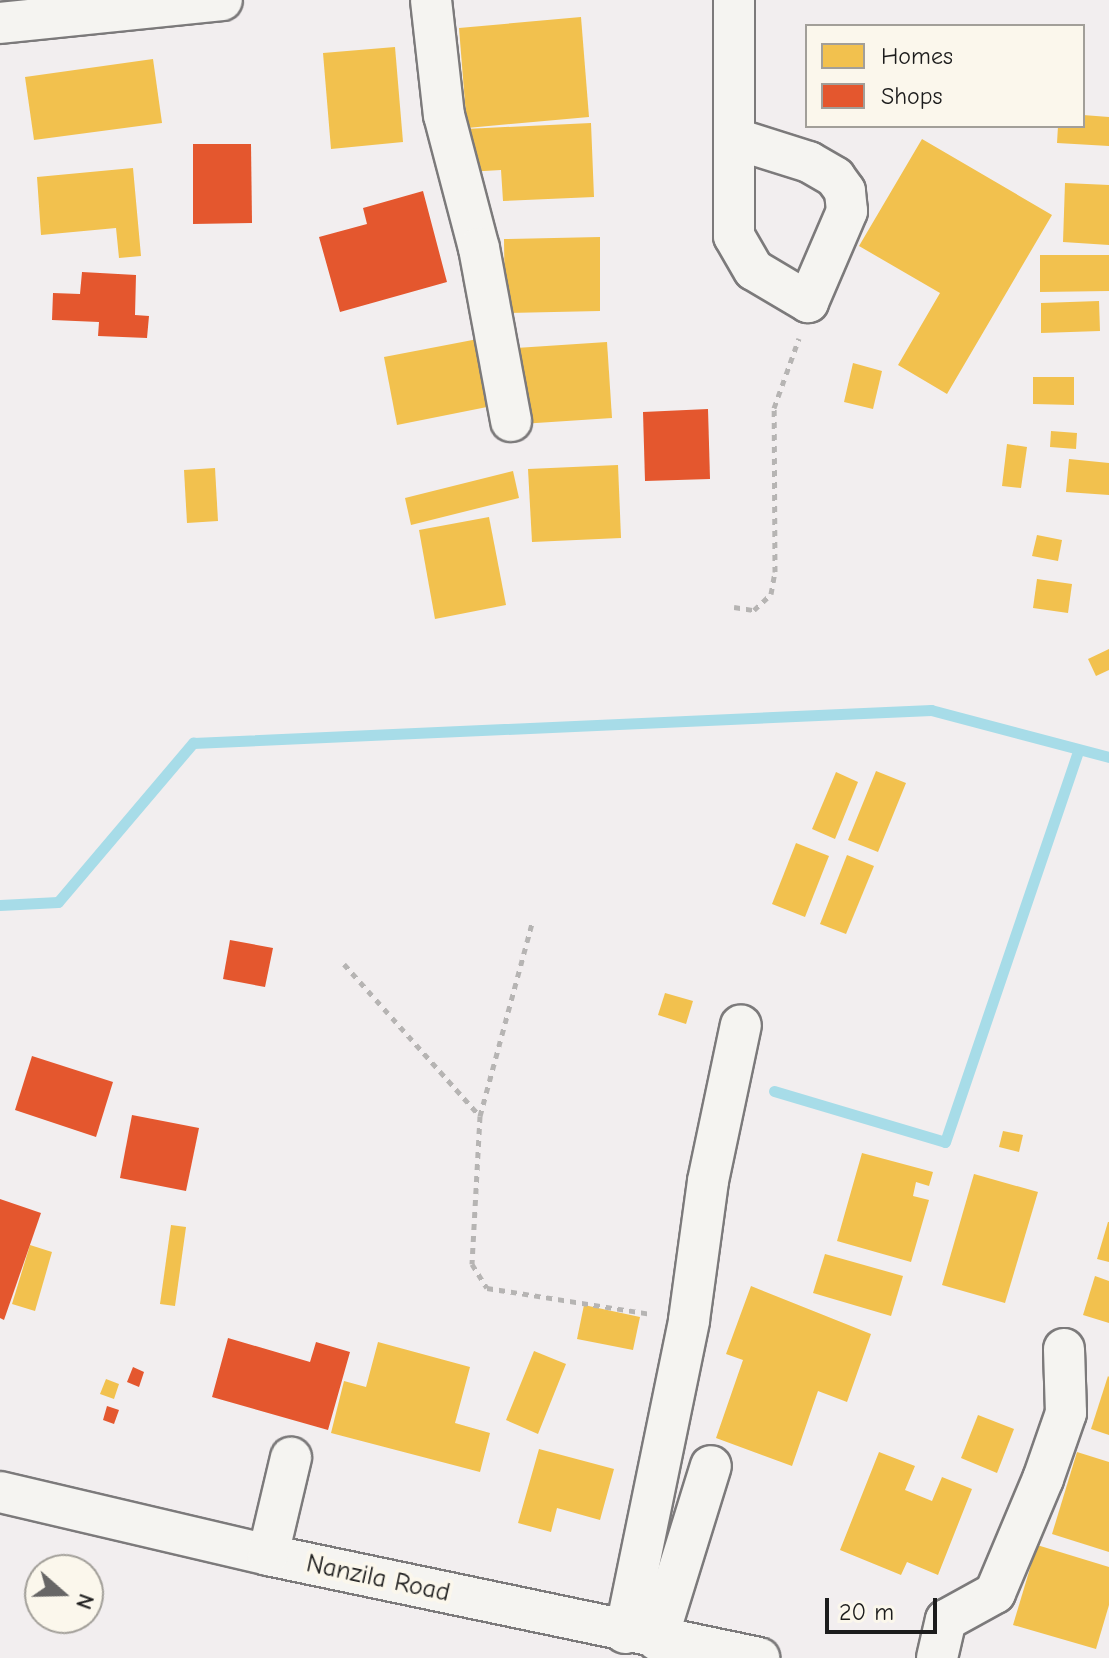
<!DOCTYPE html>
<style>
body{margin:0}
#map{position:relative;width:1109px;height:1658px;overflow:hidden;background:#f2eeef;font-family:"Comic Neue",sans-serif}
div>[style]{position:absolute}
[style*='--x']{left:calc(var(--x)*1px);top:calc(var(--y)*1px);width:calc(var(--w)*1px);rotate:calc(var(--a)*1deg)}
.homes>*{inset:0;background:#f2c14e}
.shops>*{inset:0;background:#e4572e}
.stream>*{height:11px;margin:-5.5px;padding:0 5.5px;transform-origin:5.5px;border-radius:5.5px;background:#a7dce8}
.path>*{height:5px;margin-top:-2.5px;transform-origin:0;background:repeating-linear-gradient(90deg,#b6b4b3 0 6px,transparent 0 12px)}
.roads{filter:drop-shadow(2px 0 #7c7a7b) drop-shadow(-2px 0 #7c7a7b) drop-shadow(0 2px #7c7a7b) drop-shadow(0 -2px #7c7a7b)}
.minor>*{height:40px;margin:-20px;padding:0 20px;transform-origin:20px;border-radius:20px;background:#f5f4f1}
span{translate:-50% -50%;white-space:nowrap;text-align:center;line-height:1.15;-webkit-text-stroke:8px #fbf7ec;paint-order:stroke}
.street-label{font-size:26px;color:#1c1c1c}
.legend{position:absolute;left:805px;top:24px;width:280px;height:104px;box-sizing:border-box;background:#fbf7ec;border:2px solid #a29f99;margin:0;padding:10px 14px;list-style:none;font-size:24px;color:#1c1c1c}
.legend li{display:flex;align-items:center;gap:16px;height:40px}
.legend b{width:40px;border:2px solid #a29f99}
.north{position:absolute;left:24px;top:1554px;width:80px;height:80px;box-sizing:border-box;background:#fbf7ec;border:2px solid #a29f99;border-radius:50%;rotate:110deg;font-size:22px;font-weight:700;line-height:32px;text-align:center;color:#1c1c1c}
.north::after{content:'';display:block;margin:auto;width:28px;height:36px;background:#676666;clip-path:polygon(50% 0,100% 100%,50% 72%,0 100%)}
.scale{position:absolute;left:825px;top:1598px;width:112px;height:36px;box-sizing:border-box;border:4px solid #1c1c1c;border-top:0;padding-left:10px;font-size:24px;line-height:28px;white-space:nowrap;color:#1c1c1c;-webkit-text-stroke:6px #fbf7ec;paint-order:stroke}
</style>
<div id="map">
<div class="homes">
<div style="clip-path:polygon(581px 17px,589px 117px,467px 128px,459px 28px)"></div>
<div style="clip-path:polygon(395px 47px,403px 142px,331px 149px,323px 53px)"></div>
<div style="clip-path:polygon(153px 59px,162px 123px,34px 140px,25px 77px)"></div>
<div style="clip-path:polygon(1083px 115px,1109px 117px,1109px 146px,1057px 143px,1058px 126px,1083px 126px)"></div>
<div style="clip-path:polygon(591px 123px,594px 197px,503px 201px,501px 170px,467px 172px,465px 129px)"></div>
<div style="clip-path:polygon(922px 139px,1052px 215px,947px 394px,898px 365px,940px 293px,859px 246px)"></div>
<div style="clip-path:polygon(133px 168px,141px 256px,119px 258px,116px 228px,41px 235px,37px 177px)"></div>
<div style="clip-path:polygon(1065px 183px,1109px 185px,1109px 245px,1063px 242px)"></div>
<div style="clip-path:polygon(600px 237px,600px 311px,505px 313px,504px 239px)"></div>
<div style="clip-path:polygon(1040px 255px,1109px 255px,1109px 291px,1040px 292px)"></div>
<div style="clip-path:polygon(1099px 301px,1100px 331px,1041px 333px,1041px 303px)"></div>
<div style="clip-path:polygon(483px 338px,497px 405px,397px 425px,384px 357px)"></div>
<div style="clip-path:polygon(607px 342px,612px 418px,521px 424px,516px 348px)"></div>
<div style="clip-path:polygon(853px 363px,882px 371px,873px 409px,844px 402px)"></div>
<div style="clip-path:polygon(1033px 377px,1074px 377px,1074px 405px,1033px 404px)"></div>
<div style="clip-path:polygon(1051px 431px,1077px 433px,1076px 449px,1050px 447px)"></div>
<div style="clip-path:polygon(1007px 444px,1027px 447px,1021px 488px,1002px 486px)"></div>
<div style="clip-path:polygon(1069px 459px,1109px 463px,1109px 495px,1066px 492px)"></div>
<div style="clip-path:polygon(618px 465px,621px 538px,532px 542px,528px 469px)"></div>
<div style="clip-path:polygon(215px 468px,218px 521px,187px 523px,184px 470px)"></div>
<div style="clip-path:polygon(513px 471px,519px 498px,411px 525px,405px 498px)"></div>
<div style="clip-path:polygon(489px 517px,506px 605px,435px 619px,419px 530px)"></div>
<div style="clip-path:polygon(1037px 535px,1062px 540px,1058px 561px,1032px 556px)"></div>
<div style="clip-path:polygon(1037px 579px,1072px 584px,1068px 613px,1033px 608px)"></div>
<div style="clip-path:polygon(1109px 649px,1109px 670px,1096px 676px,1088px 659px)"></div>
<div style="clip-path:polygon(876px 771px,906px 783px,878px 852px,848px 840px)"></div>
<div style="clip-path:polygon(836px 772px,858px 782px,835px 839px,812px 829px)"></div>
<div style="clip-path:polygon(796px 843px,829px 856px,805px 917px,772px 904px)"></div>
<div style="clip-path:polygon(847px 855px,874px 866px,846px 934px,820px 924px)"></div>
<div style="clip-path:polygon(665px 993px,693px 1001px,686px 1024px,658px 1015px)"></div>
<div style="clip-path:polygon(1003px 1131px,1023px 1135px,1019px 1152px,999px 1147px)"></div>
<div style="clip-path:polygon(862px 1153px,933px 1172px,929px 1186px,916px 1182px,913px 1196px,929px 1200px,911px 1262px,837px 1241px)"></div>
<div style="clip-path:polygon(974px 1174px,1038px 1192px,1005px 1303px,942px 1285px)"></div>
<div style="clip-path:polygon(1108px 1222px,1109px 1222px,1109px 1262px,1097px 1259px)"></div>
<div style="clip-path:polygon(171px 1225px,186px 1227px,175px 1306px,160px 1304px)"></div>
<div style="clip-path:polygon(30px 1245px,52px 1252px,35px 1311px,12px 1304px)"></div>
<div style="clip-path:polygon(825px 1254px,903px 1276px,891px 1316px,813px 1293px)"></div>
<div style="clip-path:polygon(1095px 1276px,1109px 1281px,1109px 1323px,1083px 1315px)"></div>
<div style="clip-path:polygon(751px 1286px,871px 1334px,847px 1402px,818px 1391px,792px 1466px,716px 1438px,743px 1360px,726px 1354px)"></div>
<div style="clip-path:polygon(584px 1305px,640px 1317px,633px 1350px,577px 1339px)"></div>
<div style="clip-path:polygon(378px 1342px,470px 1367px,455px 1423px,490px 1433px,480px 1472px,331px 1433px,344px 1381px,366px 1387px)"></div>
<div style="clip-path:polygon(534px 1351px,566px 1364px,538px 1434px,506px 1420px)"></div>
<div style="clip-path:polygon(1108px 1376px,1109px 1377px,1109px 1435px,1091px 1429px)"></div>
<div style="clip-path:polygon(106px 1379px,119px 1384px,114px 1399px,100px 1394px)"></div>
<div style="clip-path:polygon(978px 1415px,1014px 1429px,997px 1473px,961px 1458px)"></div>
<div style="clip-path:polygon(539px 1449px,614px 1469px,600px 1520px,557px 1508px,551px 1532px,518px 1523px)"></div>
<div style="clip-path:polygon(879px 1452px,915px 1466px,905px 1490px,932px 1501px,942px 1477px,972px 1489px,938px 1575px,907px 1562px,901px 1575px,840px 1550px)"></div>
<div style="clip-path:polygon(1077px 1452px,1109px 1462px,1109px 1552px,1052px 1534px)"></div>
<div style="clip-path:polygon(1037px 1545px,1109px 1567px,1109px 1605px,1096px 1649px,1013px 1625px)"></div>
</div>
<div class="shops">
<div style="clip-path:polygon(193px 144px,251px 144px,252px 223px,193px 224px)"></div>
<div style="clip-path:polygon(423px 191px,447px 282px,340px 312px,319px 237px,367px 224px,363px 208px)"></div>
<div style="clip-path:polygon(82px 272px,136px 275px,135px 315px,149px 316px,147px 338px,98px 336px,99px 322px,52px 320px,53px 293px,80px 294px)"></div>
<div style="clip-path:polygon(708px 409px,710px 479px,645px 481px,643px 412px)"></div>
<div style="clip-path:polygon(230px 940px,273px 948px,265px 987px,223px 979px)"></div>
<div style="clip-path:polygon(32px 1056px,113px 1082px,96px 1137px,15px 1110px)"></div>
<div style="clip-path:polygon(132px 1115px,199px 1128px,186px 1191px,120px 1178px)"></div>
<div style="clip-path:polygon(0 1199px,41px 1213px,4px 1320px,0 1318px)"></div>
<div style="clip-path:polygon(228px 1338px,310px 1362px,316px 1342px,350px 1352px,328px 1430px,212px 1397px)"></div>
<div style="clip-path:polygon(133px 1367px,144px 1372px,139px 1387px,127px 1382px)"></div>
<div style="clip-path:polygon(107px 1406px,119px 1410px,114px 1424px,103px 1420px)"></div>
</div>
<div class="stream">
<div style="--x:0;--y:905;--w:58;--a:-3"></div>
<div style="--x:58;--y:902;--w:209;--a:-49.7"></div>
<div style="--x:193;--y:743;--w:739;--a:-2.56"></div>
<div style="--x:931;--y:710;--w:184;--a:14.8"></div>
<div style="--x:774;--y:1091;--w:178;--a:16.6"></div>
<div style="--x:945;--y:1142;--w:412;--a:-71.2"></div>
</div>
<div class="path">
<div style="--x:734;--y:607;--w:20;--a:9"></div>
<div style="--x:754;--y:610;--w:23;--a:-43"></div>
<div style="--x:771;--y:594;--w:22;--a:-80"></div>
<div style="--x:775;--y:572;--w:164;--a:-90.3"></div>
<div style="--x:774;--y:408;--w:74;--a:-70.3"></div>
<div style="--x:344;--y:964;--w:204;--a:48.2"></div>
<div style="--x:480;--y:1116;--w:200;--a:-74.9"></div>
<div style="--x:480;--y:1116;--w:148;--a:93.1"></div>
<div style="--x:472;--y:1264;--w:28;--a:58"></div>
<div style="--x:487;--y:1288;--w:167;--a:9"></div>
</div>
<div class="roads">
<div class="minor">
<div style="--x:431;--y:0;--w:116;--a:83.6"></div>
<div style="--x:444;--y:115;--w:138;--a:75.3"></div>
<div style="--x:479;--y:248;--w:176;--a:79.5"></div>
<div style="--x:734;--y:0;--w:236;--a:90"></div>
<div style="--x:734;--y:236;--w:39;--a:60"></div>
<div style="--x:754;--y:270;--w:63;--a:30.7"></div>
<div style="--x:808;--y:302;--w:99;--a:-66.8"></div>
<div style="--x:847;--y:211;--w:20;--a:-96"></div>
<div style="--x:845;--y:191;--w:17;--a:-126"></div>
<div style="--x:835;--y:177;--w:30;--a:-150"></div>
<div style="--x:809;--y:162;--w:77;--a:-162.5"></div>
<div style="--x:0;--y:23;--w:223;--a:-5.9"></div>
<div style="--x:0;--y:1492;--w:275;--a:13.2"></div>
<div style="--x:268;--y:1555;--w:502;--a:11.85"></div>
<div style="--x:268;--y:1555;--w:100;--a:-76.7"></div>
<div style="--x:625;--y:1633;--w:319;--a:-78.4"></div>
<div style="--x:689;--y:1320;--w:140;--a:-82.2"></div>
<div style="--x:708;--y:1181;--w:159;--a:-78.1"></div>
<div style="--x:657;--y:1640;--w:182;--a:-72.8"></div>
<div style="--x:937;--y:1658;--w:39;--a:-77"></div>
<div style="--x:946;--y:1620;--w:56;--a:-28.9"></div>
<div style="--x:995;--y:1593;--w:124;--a:-67.2"></div>
<div style="--x:1043;--y:1479;--w:70;--a:-70.8"></div>
<div style="--x:1066;--y:1413;--w:64;--a:-91.8"></div>
</div>
</div>
<div class="street-label">
<span style="left:378px;top:1579px;rotate:12deg">Nanzila Road</span>
</div>
<ul class="legend">
<li><b style="height:22px;background:#f2c14e"></b>Homes</li>
<li><b style="height:22px;background:#e4572e"></b>Shops</li>
</ul>
<div class="north">N</div>
<div class="scale">20 m</div>
</div>
